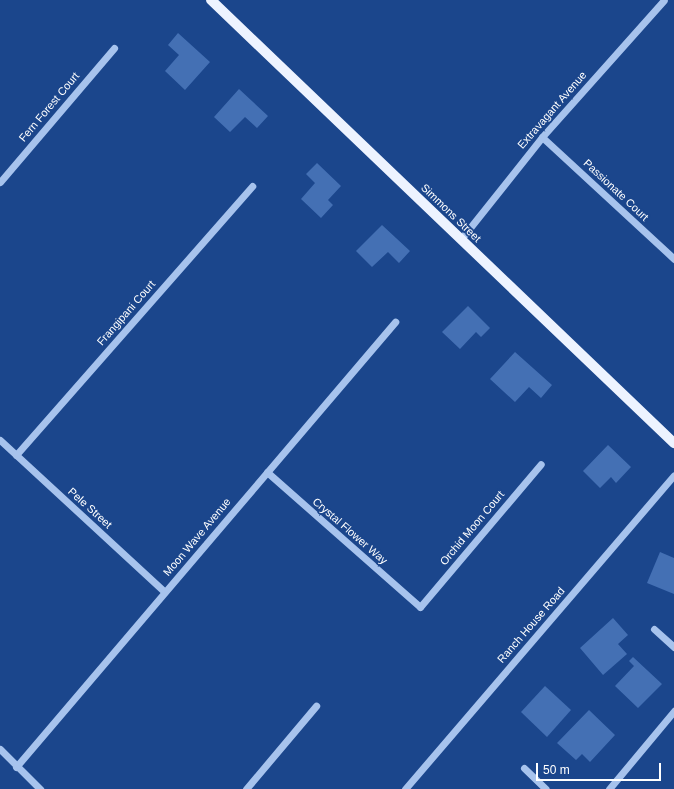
<!DOCTYPE html>
<style>
body{margin:0}
#map{position:relative;width:674px;height:789px;overflow:hidden;background:#1b468c;font-family:Helvetica,sans-serif}
div>[style]{position:absolute}
[style*='--x']{left:calc(var(--x)*1px);top:calc(var(--y)*1px);width:calc(var(--w)*1px);rotate:calc(var(--a)*1deg)}
.building>*{inset:0;background:#4470b4}
.minor>*{height:7px;margin:-3.5px;padding:0 3.5px;transform-origin:3.5px;border-radius:3.5px;background:#a7c3ed}
.major>*{height:10px;margin:-5px;padding:0 5px;transform-origin:5px;border-radius:5px;background:#edf3ff}
span{translate:-50% -50%;white-space:nowrap;text-align:center;line-height:1.15;-webkit-text-stroke:3.5px #1b468c;paint-order:stroke}
.street-label{font-size:11px;color:#fff}
.scale{position:absolute;left:536px;top:763px;width:125px;height:18px;box-sizing:border-box;border:2px solid #fff;border-top:0;padding-left:5px;font-size:12px;line-height:14px;white-space:nowrap;color:#fff;-webkit-text-stroke:3px #1b468c;paint-order:stroke}
</style>
<div id="map">
<div class="building">
<div style="clip-path:polygon(178px 33px,210px 62px,185px 90px,165px 71px,179px 55px,168px 45px)"></div>
<div style="clip-path:polygon(239px 89px,268px 116px,257px 128px,245px 117px,230px 132px,214px 117px)"></div>
<div style="clip-path:polygon(317px 163px,341px 186px,328px 200px,333px 205px,321px 218px,301px 199px,315px 183px,306px 174px)"></div>
<div style="clip-path:polygon(382px 225px,410px 251px,399px 263px,388px 252px,372px 267px,356px 251px)"></div>
<div style="clip-path:polygon(468px 306px,490px 328px,481px 337px,476px 332px,460px 349px,442px 332px)"></div>
<div style="clip-path:polygon(515px 352px,552px 385px,541px 398px,529px 387px,515px 402px,490px 379px)"></div>
<div style="clip-path:polygon(608px 445px,631px 467px,616px 483px,611px 477px,600px 488px,583px 471px)"></div>
<div style="clip-path:polygon(660px 552px,674px 558px,674px 594px,647px 583px)"></div>
<div style="clip-path:polygon(613px 618px,628px 635px,618px 644px,627px 654px,603px 675px,580px 648px)"></div>
<div style="clip-path:polygon(633px 657px,662px 684px,638px 708px,615px 686px,634px 666px,629px 661px)"></div>
<div style="clip-path:polygon(545px 686px,571px 710px,547px 737px,521px 712px)"></div>
<div style="clip-path:polygon(589px 710px,615px 735px,590px 762px,582px 754px,576px 760px,557px 743px)"></div>
</div>
<div class="minor">
<div style="--x:542;--y:137;--w:180;--a:42.7"></div>
<div style="--x:0;--y:182;--w:176;--a:-49.6"></div>
<div style="--x:461;--y:239;--w:130;--a:-51.5"></div>
<div style="--x:542;--y:137;--w:183;--a:-48.3"></div>
<div style="--x:0;--y:440;--w:224;--a:42.7"></div>
<div style="--x:16;--y:455;--w:358;--a:-48.7"></div>
<div style="--x:267;--y:472;--w:204;--a:41.4"></div>
<div style="--x:420;--y:607;--w:187;--a:-49.8"></div>
<div style="--x:654;--y:629;--w:27;--a:42"></div>
<div style="--x:0;--y:749;--w:57;--a:45"></div>
<div style="--x:16;--y:767;--w:585;--a:-49.58"></div>
<div style="--x:524;--y:768;--w:30;--a:44"></div>
<div style="--x:246;--y:789;--w:109;--a:-49.9"></div>
<div style="--x:405;--y:789;--w:413;--a:-49.4"></div>
<div style="--x:609;--y:789;--w:102;--a:-50.2"></div>
</div>
<div class="major">
<div style="--x:211;--y:0;--w:641;--a:43.74"></div>
</div>
<div class="street-label">
<span style="left:49px;top:107px;rotate:-50deg">Fern Forest Court</span>
<span style="left:552px;top:110px;rotate:-49deg">Extravagant Avenue</span>
<span style="left:616px;top:190px;rotate:43deg">Passionate Court</span>
<span style="left:451px;top:213px;rotate:44deg">Simmons Street</span>
<span style="left:126px;top:313px;rotate:-49deg">Frangipani Court</span>
<span style="left:90px;top:508px;rotate:42deg">Pele Street</span>
<span style="left:472px;top:528px;rotate:-50deg">Orchid Moon Court</span>
<span style="left:350px;top:531px;rotate:41deg">Crystal Flower Way</span>
<span style="left:197px;top:537px;rotate:-50deg">Moon Wave Avenue</span>
<span style="left:531px;top:625px;rotate:-49deg">Ranch House Road</span>
</div>
<div class="scale">50 m</div>
</div>
